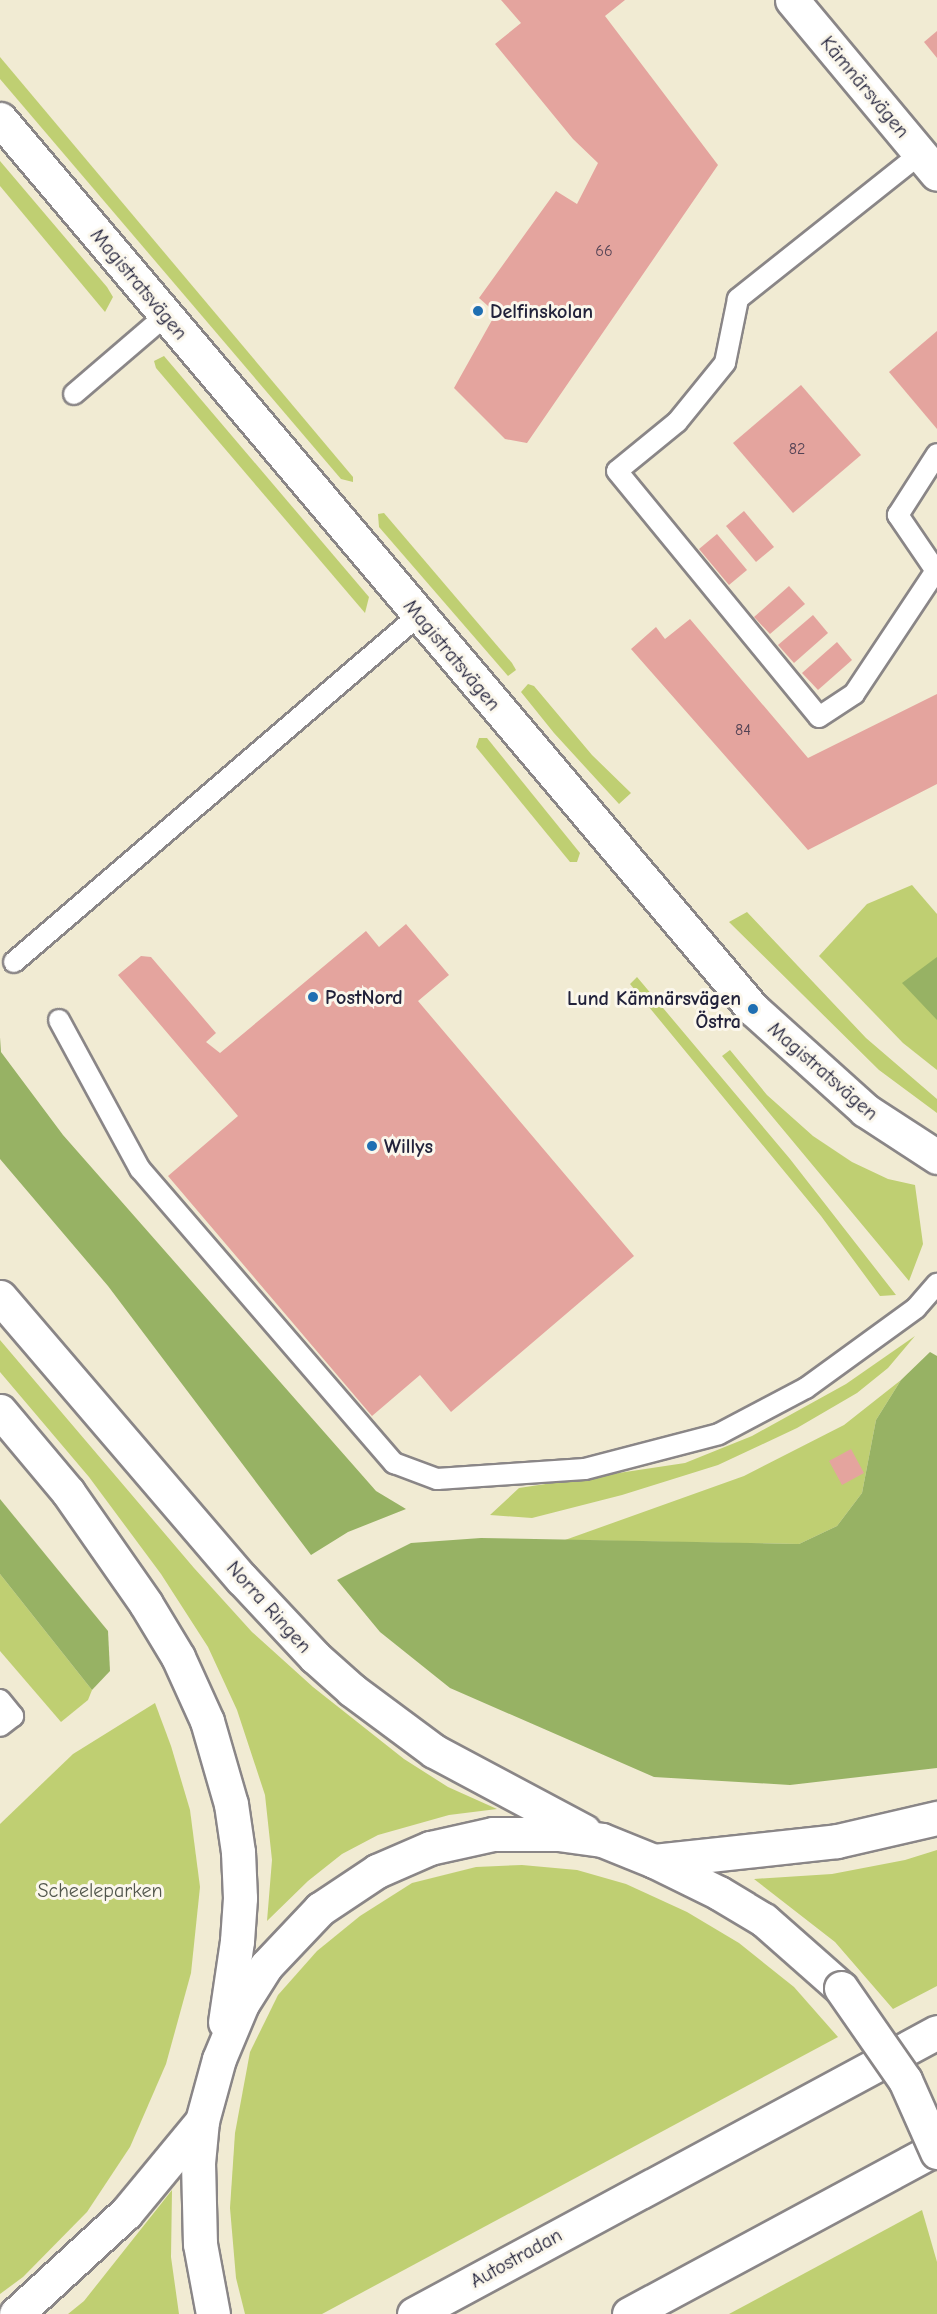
<!DOCTYPE html>
<meta charset="utf-8">
<style>
body{margin:0}
#map{position:relative;width:937px;height:2314px;overflow:hidden;background:#f1ebd3;font-family:"Comic Neue",sans-serif}
div>[style]{position:absolute}
[style*='--x']{left:calc(var(--x)*1px);top:calc(var(--y)*1px);width:calc(var(--w)*1px);rotate:calc(var(--a)*1deg)}
.green>*{inset:0;background:#bfcf72}
.forest>*{inset:0;background:#97b264}
.building>*{inset:0;background:#e4a49e}
.roads{filter:drop-shadow(2px 0 #8a8687) drop-shadow(-2px 0 #8a8687) drop-shadow(0 2px #8a8687) drop-shadow(0 -2px #8a8687)}
.lane>*{height:20px;margin:-10px;padding:0 10px;transform-origin:10px;border-radius:10px;background:#fff}
.street>*{height:33px;margin:-16.5px;padding:0 16.5px;transform-origin:16.5px;border-radius:16.5px;background:#fff}
.secondary>*{height:33px;margin:-16.5px;padding:0 16.5px;transform-origin:16.5px;border-radius:16.5px;background:#fff}
.primary>*{height:33px;margin:-16.5px;padding:0 16.5px;transform-origin:16.5px;border-radius:16.5px;background:#fff}
.highway>*{height:33px;margin:-16.5px;padding:0 16.5px;transform-origin:16.5px;border-radius:16.5px;background:#fff}
.bridges{filter:drop-shadow(2px 0 #8a8687) drop-shadow(-2px 0 #8a8687) drop-shadow(0 2px #8a8687) drop-shadow(0 -2px #8a8687)}
.primary-bridge>*{height:33px;margin:-16.5px;padding:0 16.5px;transform-origin:16.5px;border-radius:16.5px;background:#fff}
.dots>*{width:16px;height:16px;translate:-50% -50%;box-sizing:border-box;border:3px solid #fbf7ec;border-radius:50%}
span{translate:-50% -50%;white-space:nowrap;text-align:center;line-height:1.15;-webkit-text-stroke:6px #fbf7ec;paint-order:stroke}
.number-label{font-size:16px;color:#524254}
.number-label span{-webkit-text-stroke-width:0}
.street-label{font-size:20px;color:#22223b}
.poi-label{font-size:20px;color:#22223b;font-weight:700}
.left{translate:0 -50%;text-align:left}
.right{translate:-100% -50%;text-align:right}
.park-label{font-size:20px;color:#51564c}
</style>
<div id="map">
<div class="green">
<div style="clip-path:polygon(0 57px,353px 477px,353px 482px,341px 479px,0 79px)"></div>
<div style="clip-path:polygon(0 161px,107px 287px,113px 297px,105px 312px,0 186px)"></div>
<div style="clip-path:polygon(164px 356px,369px 597px,365px 613px,156px 368px,154px 361px)"></div>
<div style="clip-path:polygon(384px 513px,512px 663px,516px 670px,508px 676px,379px 527px,378px 514px)"></div>
<div style="clip-path:polygon(528px 684px,534px 686px,592px 755px,631px 793px,619px 804px,554px 733px,521px 692px)"></div>
<div style="clip-path:polygon(479px 738px,487px 738px,580px 853px,577px 862px,570px 862px,476px 747px)"></div>
<div style="clip-path:polygon(912px 885px,937px 914px,937px 1070px,903px 1043px,819px 956px,867px 904px)"></div>
<div style="clip-path:polygon(747px 912px,866px 1038px,937px 1099px,937px 1113px,879px 1070px,729px 922px)"></div>
<div style="clip-path:polygon(637px 977px,790px 1159px,896px 1295px,880px 1296px,821px 1216px,630px 984px)"></div>
<div style="clip-path:polygon(730px 1050px,767px 1095px,813px 1136px,852px 1162px,888px 1179px,915px 1185px,923px 1244px,909px 1281px,722px 1056px)"></div>
<div style="clip-path:polygon(915px 1336px,888px 1368px,857px 1393px,797px 1428px,718px 1465px,622px 1495px,532px 1518px,490px 1515px,519px 1488px,685px 1463px,752px 1436px,846px 1384px)"></div>
<div style="clip-path:polygon(0 1340px,194px 1568px,252px 1632px,313px 1687px,404px 1759px,448px 1787px,497px 1809px,449px 1815px,378px 1835px,342px 1854px,308px 1881px,267px 1921px,272px 1860px,265px 1795px,237px 1710px,208px 1647px,161px 1574px,89px 1477px,0 1372px)"></div>
<div style="clip-path:polygon(901px 1380px,876px 1420px,862px 1493px,837px 1526px,799px 1544px,565px 1540px,744px 1476px,844px 1425px)"></div>
<div style="clip-path:polygon(0 1574px,92px 1690px,88px 1700px,61px 1722px,0 1651px)"></div>
<div style="clip-path:polygon(155px 1703px,171px 1746px,190px 1810px,200px 1887px,191px 1973px,166px 2064px,130px 2147px,87px 2212px,23px 2277px,0 2294px,0 1824px,73px 1754px)"></div>
<div style="clip-path:polygon(937px 1850px,937px 1986px,893px 2009px,835px 1942px,754px 1879px,832px 1874px,905px 1860px)"></div>
<div style="clip-path:polygon(522px 1865px,577px 1870px,626px 1884px,687px 1912px,739px 1943px,794px 1987px,838px 2037px,322px 2314px,245px 2314px,236px 2278px,230px 2208px,235px 2133px,250px 2052px,278px 1995px,317px 1951px,360px 1916px,412px 1883px,476px 1867px)"></div>
<div style="clip-path:polygon(172px 2190px,171px 2257px,179px 2314px,68px 2314px,84px 2301px)"></div>
<div style="clip-path:polygon(922px 2210px,937px 2262px,937px 2314px,729px 2314px)"></div>
</div>
<div class="forest">
<div style="clip-path:polygon(937px 957px,937px 1020px,902px 983px)"></div>
<div style="clip-path:polygon(0 1037px,1px 1052px,63px 1135px,376px 1491px,406px 1509px,348px 1532px,311px 1555px,108px 1286px,0 1159px)"></div>
<div style="clip-path:polygon(930px 1352px,937px 1356px,937px 1768px,790px 1785px,654px 1777px,450px 1688px,380px 1632px,337px 1580px,411px 1543px,481px 1538px,799px 1544px,837px 1526px,862px 1493px,876px 1420px,901px 1380px)"></div>
<div style="clip-path:polygon(0 1499px,108px 1631px,110px 1671px,92px 1690px,0 1574px)"></div>
</div>
<div class="building">
<div style="clip-path:polygon(501px 0,625px 0,605px 16px,718px 165px,527px 443px,505px 439px,454px 388px,496px 313px,479px 298px,556px 191px,577px 204px,598px 163px,573px 139px,495px 44px,521px 23px)"></div>
<div style="clip-path:polygon(937px 31px,937px 58px,924px 42px)"></div>
<div style="clip-path:polygon(937px 331px,937px 429px,889px 372px)"></div>
<div style="clip-path:polygon(801px 385px,861px 455px,793px 513px,733px 443px)"></div>
<div style="clip-path:polygon(744px 511px,774px 547px,756px 562px,726px 526px)"></div>
<div style="clip-path:polygon(717px 534px,747px 570px,729px 585px,699px 549px)"></div>
<div style="clip-path:polygon(789px 586px,805px 604px,770px 634px,754px 617px)"></div>
<div style="clip-path:polygon(813px 615px,828px 633px,794px 663px,778px 645px)"></div>
<div style="clip-path:polygon(690px 619px,808px 758px,937px 694px,937px 784px,808px 850px,631px 649px,656px 627px,665px 639px)"></div>
<div style="clip-path:polygon(837px 642px,852px 660px,818px 690px,802px 673px)"></div>
<div style="clip-path:polygon(406px 924px,449px 975px,418px 1001px,634px 1256px,451px 1412px,420px 1375px,372px 1416px,168px 1176px,238px 1116px,118px 975px,141px 956px,151px 957px,216px 1033px,206px 1042px,220px 1053px,366px 931px,379px 947px)"></div>
<div style="clip-path:polygon(851px 1449px,864px 1473px,842px 1485px,829px 1461px)"></div>
</div>
<div class="roads">
<div class="lane">
<div style="--x:920;--y:154;--w:233;--a:141.5"></div>
<div style="--x:738;--y:299;--w:65;--a:101.5"></div>
<div style="--x:725;--y:363;--w:76;--a:129.1"></div>
<div style="--x:677;--y:422;--w:77;--a:140.8"></div>
<div style="--x:617;--y:471;--w:318;--a:50.6"></div>
<div style="--x:819;--y:717;--w:42;--a:-33.3"></div>
<div style="--x:854;--y:694;--w:150;--a:-56.4"></div>
<div style="--x:74;--y:394;--w:120;--a:-40.6"></div>
<div style="--x:936;--y:571;--w:68;--a:-124.2"></div>
<div style="--x:898;--y:515;--w:72;--a:-57.4"></div>
<div style="--x:14;--y:962;--w:533;--a:-40.59"></div>
<div style="--x:59;--y:1020;--w:170;--a:61.5"></div>
<div style="--x:140;--y:1169;--w:389;--a:49.2"></div>
<div style="--x:394;--y:1463;--w:46;--a:20.4"></div>
<div style="--x:437;--y:1479;--w:148;--a:-3.9"></div>
<div style="--x:585;--y:1469;--w:138;--a:-14.6"></div>
<div style="--x:719;--y:1434;--w:98;--a:-27.9"></div>
<div style="--x:806;--y:1388;--w:136;--a:-36"></div>
<div style="--x:916;--y:1308;--w:32;--a:-49"></div>
<div style="--x:0;--y:1700;--w:21;--a:51"></div>
<div style="--x:13;--y:1716;--w:16;--a:142"></div>
</div>
<div class="street">
<div style="--x:792;--y:0;--w:226;--a:50.2"></div>
</div>
<div class="secondary">
<div style="--x:0;--y:119;--w:1166;--a:49.77"></div>
<div style="--x:753;--y:1009;--w:151;--a:42"></div>
<div style="--x:865;--y:1110;--w:86;--a:33.1"></div>
</div>
<div class="primary">
<div style="--x:0;--y:1297;--w:372;--a:49.4"></div>
<div style="--x:242;--y:1579;--w:107;--a:46.9"></div>
<div style="--x:315;--y:1657;--w:50;--a:41.7"></div>
<div style="--x:352;--y:1690;--w:102;--a:36.6"></div>
<div style="--x:434;--y:1751;--w:170;--a:28.1"></div>
<div style="--x:0;--y:1411;--w:106;--a:50"></div>
<div style="--x:68;--y:1492;--w:136;--a:55.1"></div>
<div style="--x:146;--y:1604;--w:62;--a:58.9"></div>
<div style="--x:178;--y:1657;--w:70;--a:65.6"></div>
<div style="--x:207;--y:1721;--w:86;--a:73.9"></div>
<div style="--x:231;--y:1804;--w:49;--a:81.7"></div>
<div style="--x:238;--y:1852;--w:46;--a:87.5"></div>
<div style="--x:240;--y:1898;--w:43;--a:94"></div>
<div style="--x:237;--y:1941;--w:82;--a:98.4"></div>
<div style="--x:213;--y:2314;--w:71;--a:-100.5"></div>
<div style="--x:200;--y:2244;--w:81;--a:-91.4"></div>
<div style="--x:198;--y:2163;--w:42;--a:-84.6"></div>
<div style="--x:202;--y:2121;--w:64;--a:-74.7"></div>
<div style="--x:219;--y:2059;--w:60;--a:-67.3"></div>
<div style="--x:242;--y:2004;--w:45;--a:-57.7"></div>
<div style="--x:266;--y:1966;--w:79;--a:-46.5"></div>
<div style="--x:320;--y:1909;--w:69;--a:-33.7"></div>
<div style="--x:377;--y:1871;--w:58;--a:-23.5"></div>
<div style="--x:430;--y:1848;--w:65;--a:-12.5"></div>
<div style="--x:493;--y:1834;--w:65;--a:0"></div>
<div style="--x:558;--y:1834;--w:44;--a:7.8"></div>
<div style="--x:602;--y:1840;--w:56;--a:22"></div>
<div style="--x:654;--y:1861;--w:72;--a:26.2"></div>
<div style="--x:719;--y:1893;--w:52;--a:31"></div>
<div style="--x:764;--y:1920;--w:103;--a:41.4"></div>
</div>
<div class="highway">
<div style="--x:654;--y:1861;--w:184;--a:-6.2"></div>
<div style="--x:837;--y:1841;--w:103;--a:-13"></div>
<div style="--x:16;--y:2314;--w:149;--a:-42.6"></div>
<div style="--x:126;--y:2213;--w:119;--a:-50.4"></div>
<div style="--x:414;--y:2314;--w:594;--a:-28.33"></div>
<div style="--x:629;--y:2314;--w:350;--a:-28.3"></div>
</div>
</div>
<div class="bridges">
<div class="primary-bridge">
<div style="--x:841;--y:1988;--w:112;--a:55.2"></div>
<div style="--x:905;--y:2080;--w:79;--a:66"></div>
</div>
</div>
<div class="dots">
<div style="left:478px;top:311px;background:#1f6fb2"></div>
<div style="left:313px;top:997px;background:#1f6fb2"></div>
<div style="left:753px;top:1009px;background:#1f6fb2"></div>
<div style="left:372px;top:1146px;background:#1f6fb2"></div>
</div>
<div class="number-label">
<span style="left:604px;top:251px">66</span>
<span style="left:797px;top:449px">82</span>
<span style="left:743px;top:730px">84</span>
</div>
<div class="street-label">
<span style="left:865px;top:87px;rotate:50deg">Kämnärsvägen</span>
<span style="left:139px;top:284px;rotate:50deg">Magistratsvägen</span>
<span style="left:452px;top:655px;rotate:50deg">Magistratsvägen</span>
<span style="left:823px;top:1071px;rotate:41deg">Magistratsvägen</span>
<span style="left:269px;top:1607px;rotate:48deg">Norra Ringen</span>
<span style="left:516px;top:2258px;rotate:-29deg">Autostradan</span>
</div>
<div class="poi-label">
<span class="left" style="left:490px;top:311px">Delfinskolan</span>
<span class="left" style="left:325px;top:997px">PostNord</span>
<span class="right" style="left:741px;top:1010px">Lund Kämnärsvägen<br>Östra</span>
<span class="left" style="left:384px;top:1146px">Willys</span>
</div>
<div class="park-label">
<span style="left:100px;top:1890px">Scheeleparken</span>
</div>
</div>
